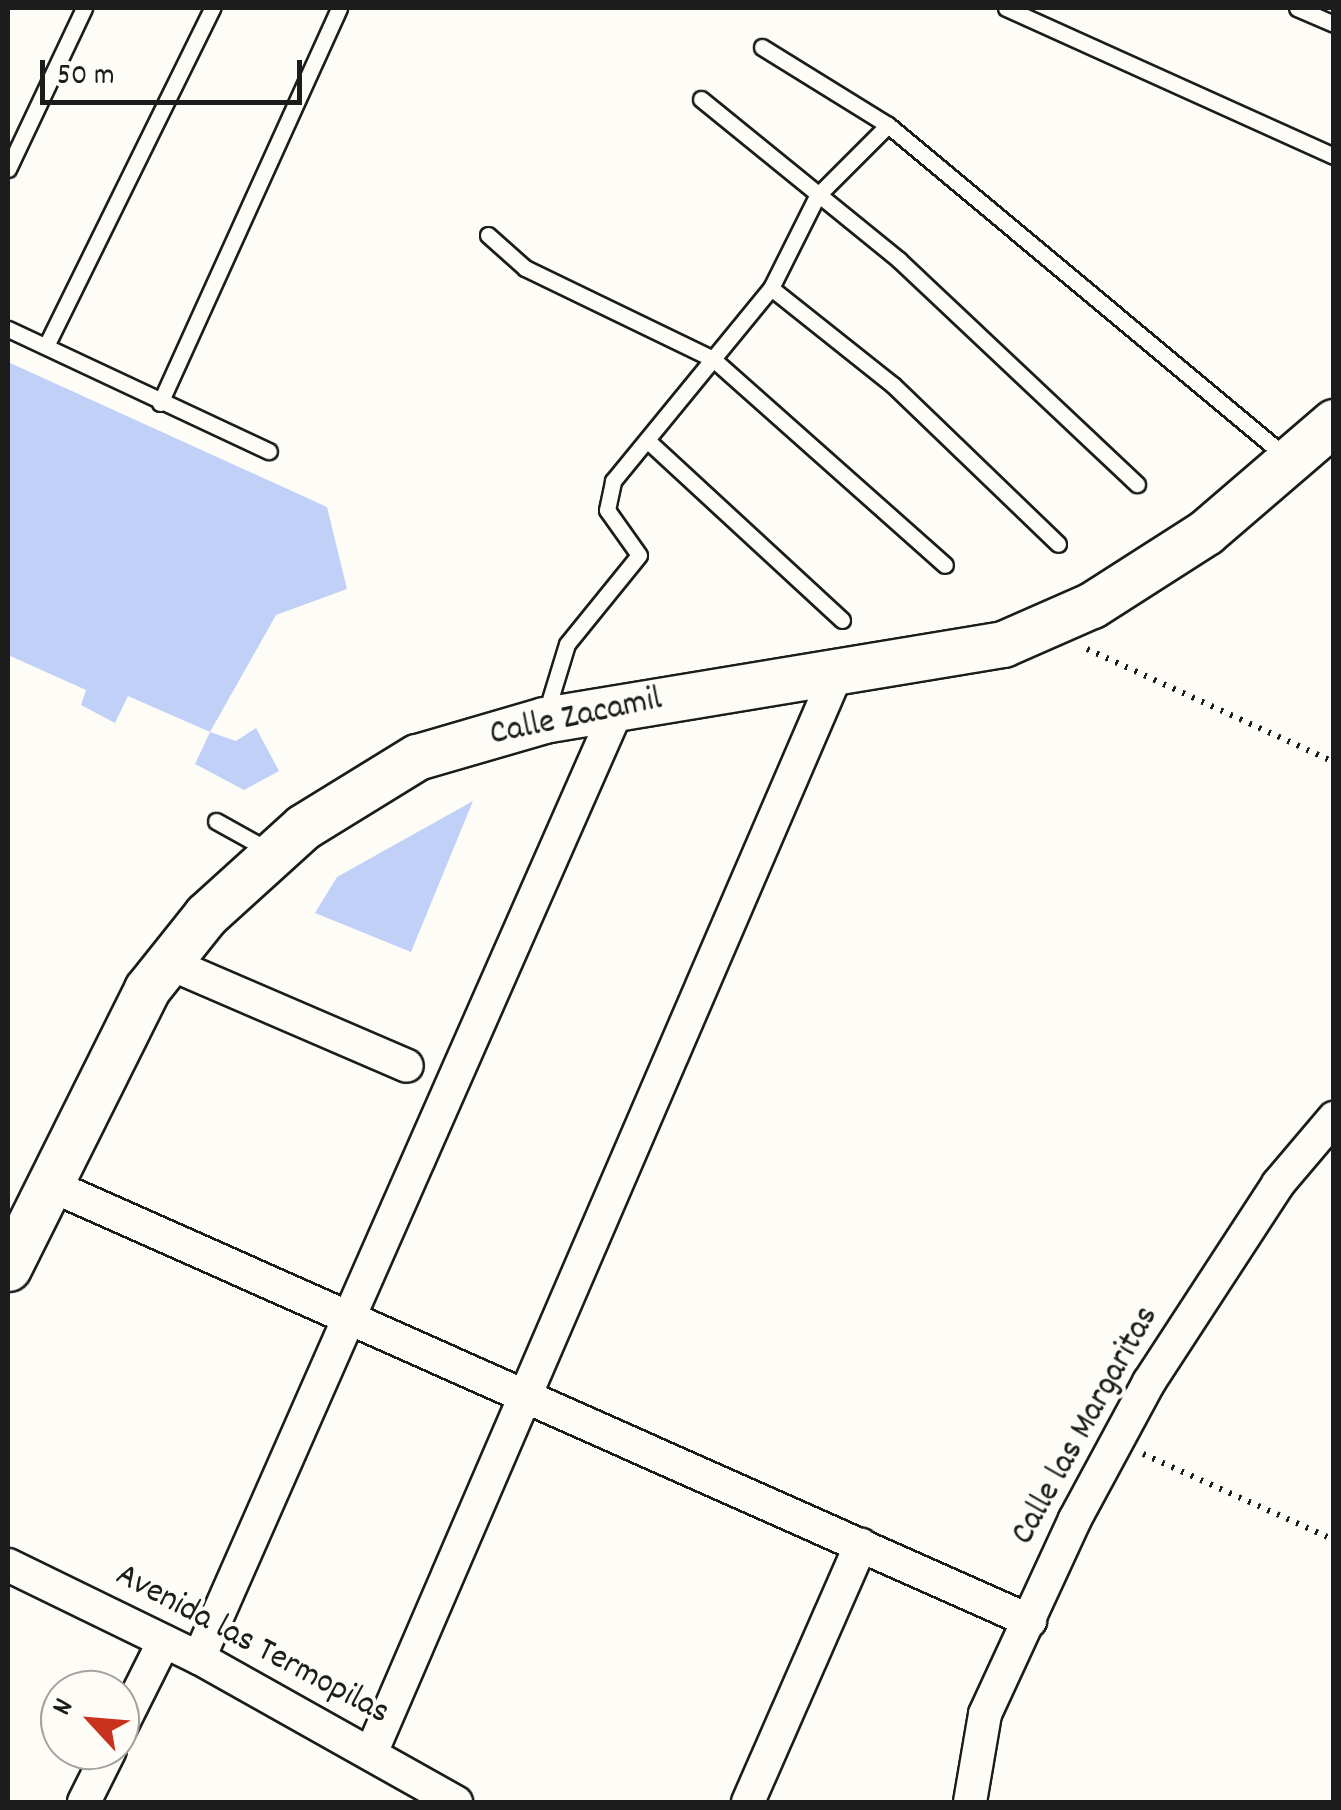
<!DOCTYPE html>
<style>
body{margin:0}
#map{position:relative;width:1341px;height:1810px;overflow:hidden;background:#fdfcf7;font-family:Dekko,sans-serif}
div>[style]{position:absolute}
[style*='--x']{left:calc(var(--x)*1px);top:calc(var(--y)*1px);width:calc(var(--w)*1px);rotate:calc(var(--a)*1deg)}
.building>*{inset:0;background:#c1d0f6}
.path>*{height:6px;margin-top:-3px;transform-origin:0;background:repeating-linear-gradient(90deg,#1c1c1c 0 2.5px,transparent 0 10.5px)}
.roads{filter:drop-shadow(2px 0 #1c1c1c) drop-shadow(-2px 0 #1c1c1c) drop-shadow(0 2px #1c1c1c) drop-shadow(0 -2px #1c1c1c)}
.lane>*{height:15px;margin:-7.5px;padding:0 7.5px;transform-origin:7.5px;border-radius:7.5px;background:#fdfcf7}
.street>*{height:32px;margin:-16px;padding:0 16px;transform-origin:16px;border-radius:16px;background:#fdfcf7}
.secondary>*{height:45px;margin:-22.5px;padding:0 22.5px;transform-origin:22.5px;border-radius:22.5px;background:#fdfcf7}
span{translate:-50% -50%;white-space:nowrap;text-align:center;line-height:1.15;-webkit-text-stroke:8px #fdfcf7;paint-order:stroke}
.street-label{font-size:35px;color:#1c1c1c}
.frame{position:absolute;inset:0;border:10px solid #1c1c1c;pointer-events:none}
.north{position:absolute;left:40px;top:1670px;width:100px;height:100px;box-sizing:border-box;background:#fdfcf7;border:2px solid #a3a29f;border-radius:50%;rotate:296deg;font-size:28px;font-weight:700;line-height:40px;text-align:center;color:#1c1c1c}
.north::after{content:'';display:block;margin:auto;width:35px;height:45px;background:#c8321e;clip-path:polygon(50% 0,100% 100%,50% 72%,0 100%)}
.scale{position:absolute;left:40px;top:60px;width:262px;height:45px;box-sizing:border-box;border:5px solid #1c1c1c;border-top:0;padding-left:12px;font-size:30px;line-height:35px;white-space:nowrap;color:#1c1c1c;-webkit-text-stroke:8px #fdfcf7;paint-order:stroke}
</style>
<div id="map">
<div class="building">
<div style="clip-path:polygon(8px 362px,327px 507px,347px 589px,276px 615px,210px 732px,128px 696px,115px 723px,81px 705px,86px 690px,8px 655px)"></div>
<div style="clip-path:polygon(256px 728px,279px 771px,244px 790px,195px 764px,210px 732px,236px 741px)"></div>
<div style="clip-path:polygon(473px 801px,411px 952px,315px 913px,337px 877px)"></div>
</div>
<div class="path">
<div style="--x:1087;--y:649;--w:272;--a:24.6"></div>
<div style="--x:1143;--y:1454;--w:209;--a:24.2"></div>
</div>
<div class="roads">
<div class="lane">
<div style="--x:1006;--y:8;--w:360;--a:24.3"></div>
<div style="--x:1297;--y:8;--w:40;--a:23.4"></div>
<div style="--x:762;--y:47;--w:148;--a:31.8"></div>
<div style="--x:888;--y:125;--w:517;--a:39.82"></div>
<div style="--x:701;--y:99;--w:255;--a:39.1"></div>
<div style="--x:899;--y:260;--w:327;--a:43.3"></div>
<div style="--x:8;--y:169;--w:178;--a:-64.7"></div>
<div style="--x:488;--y:235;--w:50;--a:41.7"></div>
<div style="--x:525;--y:268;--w:209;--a:25.8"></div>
<div style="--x:713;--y:359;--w:310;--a:41.6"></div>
<div style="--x:771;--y:288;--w:156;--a:38.5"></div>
<div style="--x:893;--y:385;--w:229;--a:43.9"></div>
<div style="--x:8;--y:329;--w:288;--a:25.1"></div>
<div style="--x:46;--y:346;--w:377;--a:-63.8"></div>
<div style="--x:160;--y:403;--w:434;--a:-65.6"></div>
<div style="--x:648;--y:441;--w:264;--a:42.7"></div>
<div style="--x:545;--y:716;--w:75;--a:-73"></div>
<div style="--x:567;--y:644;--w:114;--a:-51"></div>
<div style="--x:639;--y:555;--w:55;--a:-125.4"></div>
<div style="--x:607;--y:510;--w:30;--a:-78"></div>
<div style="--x:613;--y:481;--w:249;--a:-50.7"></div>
<div style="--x:771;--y:288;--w:103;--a:-63.4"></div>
<div style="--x:817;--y:196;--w:100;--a:-45"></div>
<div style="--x:216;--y:821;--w:62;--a:29.1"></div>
</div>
<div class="street">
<div style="--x:166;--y:962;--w:262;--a:23.3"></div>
<div style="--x:48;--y:1184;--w:1075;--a:23.99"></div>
<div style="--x:8;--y:1565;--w:212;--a:26"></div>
<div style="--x:199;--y:1658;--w:295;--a:29.3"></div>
<div style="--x:199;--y:1658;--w:1044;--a:-66.21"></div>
<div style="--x:120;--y:1729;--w:98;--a:-63.4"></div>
<div style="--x:372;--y:1751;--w:1174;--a:-66.67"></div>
<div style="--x:84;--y:1802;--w:58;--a:-63.4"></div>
<div style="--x:748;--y:1802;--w:281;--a:-66.3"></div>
<div style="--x:970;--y:1802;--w:89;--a:-80.3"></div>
<div style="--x:985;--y:1714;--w:215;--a:-65.2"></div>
<div style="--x:1075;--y:1519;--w:156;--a:-61.6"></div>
<div style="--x:1149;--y:1382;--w:236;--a:-56.9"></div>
<div style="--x:1278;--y:1184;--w:87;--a:-49.7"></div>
</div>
<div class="secondary">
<div style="--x:8;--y:1268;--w:312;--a:-63.5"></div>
<div style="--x:147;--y:989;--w:95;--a:-51.4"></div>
<div style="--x:206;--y:915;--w:131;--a:-42.2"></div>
<div style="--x:303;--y:827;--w:134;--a:-31.6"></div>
<div style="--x:417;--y:757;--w:132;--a:-16.2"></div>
<div style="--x:544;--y:720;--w:465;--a:-9.4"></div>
<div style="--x:1003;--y:644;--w:97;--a:-23.7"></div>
<div style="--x:1092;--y:605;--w:135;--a:-32.6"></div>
<div style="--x:1206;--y:532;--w:169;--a:-40.7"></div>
</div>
</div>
<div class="street-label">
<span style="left:576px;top:718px;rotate:-12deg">Calle Zacamil</span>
<span style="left:1086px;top:1426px;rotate:-61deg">Calle las Margaritas</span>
<span style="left:252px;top:1645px;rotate:28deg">Avenida las Termopilas</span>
</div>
<div class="frame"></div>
<div class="north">N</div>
<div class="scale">50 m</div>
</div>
